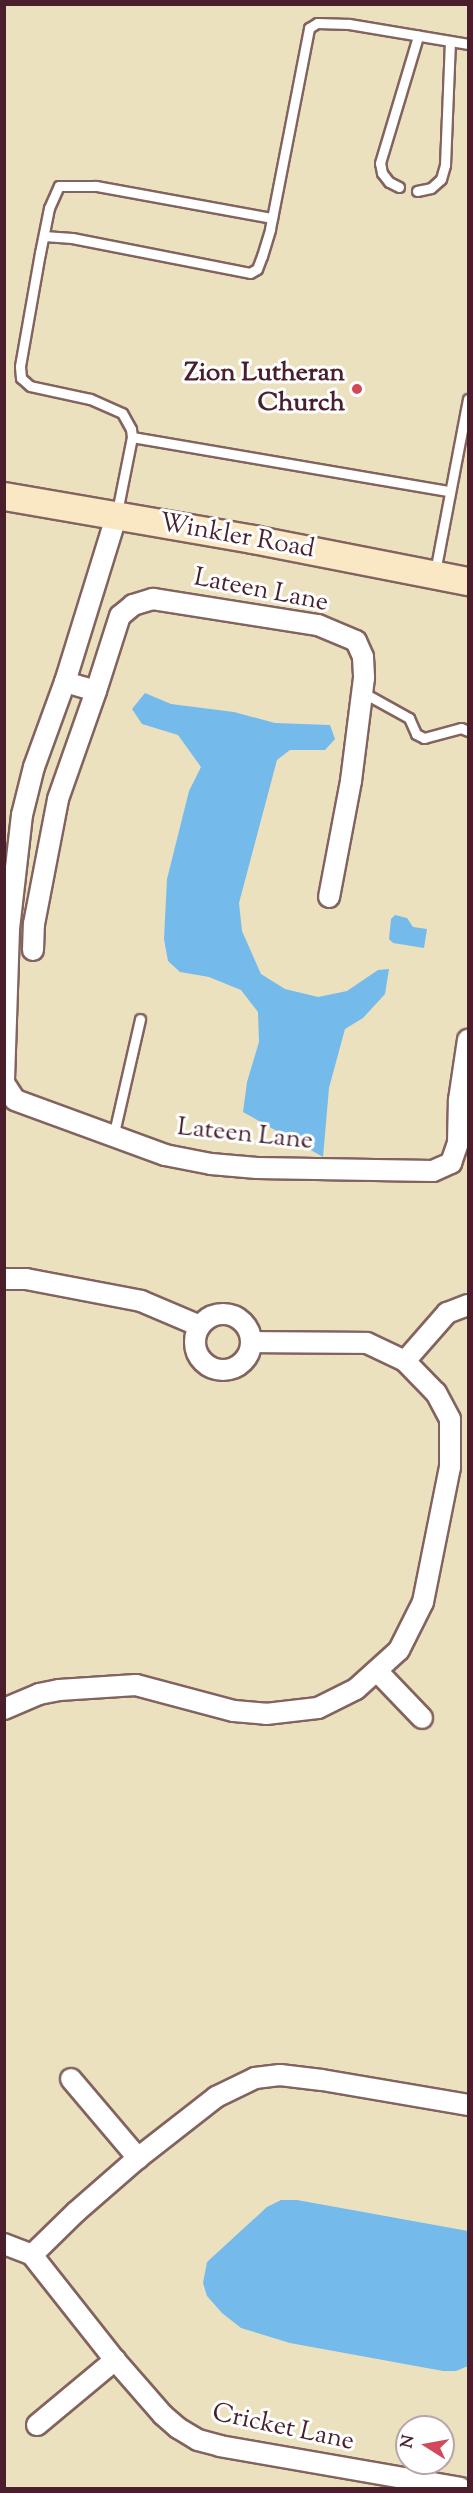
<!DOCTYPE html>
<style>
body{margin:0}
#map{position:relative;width:473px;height:2493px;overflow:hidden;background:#ece1bf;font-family:"Sorts Mill Goudy",serif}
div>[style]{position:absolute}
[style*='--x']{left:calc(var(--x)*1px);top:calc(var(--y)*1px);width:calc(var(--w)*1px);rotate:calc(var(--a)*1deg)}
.water>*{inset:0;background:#74baeb}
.roads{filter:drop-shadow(2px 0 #83635f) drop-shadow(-2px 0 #83635f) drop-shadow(0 2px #83635f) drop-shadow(0 -2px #83635f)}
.lane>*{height:9px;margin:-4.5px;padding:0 4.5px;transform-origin:4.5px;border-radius:4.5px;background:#fff}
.street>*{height:20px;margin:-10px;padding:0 10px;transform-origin:10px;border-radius:10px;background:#fff}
.street>.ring{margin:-10px;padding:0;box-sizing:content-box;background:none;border:20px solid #fff;border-radius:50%}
.secondary>*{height:27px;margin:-13.5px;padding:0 13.5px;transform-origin:13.5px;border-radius:13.5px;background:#fae7c3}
.dots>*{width:16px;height:16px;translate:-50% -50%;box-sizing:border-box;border:3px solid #fff;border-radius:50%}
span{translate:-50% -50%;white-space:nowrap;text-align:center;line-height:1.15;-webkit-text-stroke:6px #fff;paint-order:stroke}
.poi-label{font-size:26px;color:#4a1f2b;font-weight:700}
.right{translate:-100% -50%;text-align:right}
.street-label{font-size:26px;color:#4a1f2b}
.frame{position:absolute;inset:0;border:6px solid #4a1f2b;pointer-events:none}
.north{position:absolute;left:395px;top:2415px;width:60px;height:60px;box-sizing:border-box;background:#fff;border:2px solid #b7a5aa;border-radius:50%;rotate:281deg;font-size:16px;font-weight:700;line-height:24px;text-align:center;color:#4a1f2b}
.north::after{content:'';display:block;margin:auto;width:21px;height:27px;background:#d1495b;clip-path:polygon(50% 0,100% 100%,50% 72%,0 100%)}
</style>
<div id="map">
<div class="water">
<div style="clip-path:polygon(145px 693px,171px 704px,234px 712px,275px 723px,330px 725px,335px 739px,325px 750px,290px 750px,277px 760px,239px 903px,242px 931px,261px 974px,285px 989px,318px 997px,347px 991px,378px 970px,389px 969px,385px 994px,363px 1018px,345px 1029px,329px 1088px,323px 1157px,243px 1112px,247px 1082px,259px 1042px,258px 1012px,241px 990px,209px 977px,180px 972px,168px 961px,164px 939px,167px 879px,189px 791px,201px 767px,178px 735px,142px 724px,132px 709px)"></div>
<div style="clip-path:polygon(395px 915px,407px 918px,413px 927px,427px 929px,424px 948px,393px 943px,389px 939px,391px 919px)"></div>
<div style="clip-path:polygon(281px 2200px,297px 2200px,468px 2231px,468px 2366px,456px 2371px,443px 2371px,290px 2343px,241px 2328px,222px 2313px,207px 2296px,203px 2283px,207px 2262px,267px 2207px)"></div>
</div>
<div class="roads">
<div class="lane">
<div style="--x:399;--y:187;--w:11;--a:-153"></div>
<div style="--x:389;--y:182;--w:11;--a:-128"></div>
<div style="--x:382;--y:173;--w:10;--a:-101"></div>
<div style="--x:380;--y:163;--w:133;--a:-73.3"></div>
<div style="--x:417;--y:191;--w:14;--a:-12"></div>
<div style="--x:431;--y:188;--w:13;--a:-42"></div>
<div style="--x:441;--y:179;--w:15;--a:-74"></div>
<div style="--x:445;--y:165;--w:124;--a:-87.7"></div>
<div style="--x:44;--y:236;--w:28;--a:4"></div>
<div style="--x:72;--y:238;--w:181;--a:11.1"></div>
<div style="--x:250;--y:273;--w:8;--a:-30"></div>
<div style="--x:257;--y:269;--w:14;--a:-69"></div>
<div style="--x:262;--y:256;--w:28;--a:-73"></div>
<div style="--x:270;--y:229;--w:205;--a:-79"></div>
<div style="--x:309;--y:28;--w:9;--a:-32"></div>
<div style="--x:317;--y:23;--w:32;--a:2"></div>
<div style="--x:349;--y:24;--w:121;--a:9.5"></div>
<div style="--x:132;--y:437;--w:322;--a:9.7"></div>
<div style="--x:117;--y:512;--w:76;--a:-78.7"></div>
<div style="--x:132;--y:437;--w:8;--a:-97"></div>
<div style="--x:131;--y:429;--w:18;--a:-119"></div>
<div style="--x:122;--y:413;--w:35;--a:-156"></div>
<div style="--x:90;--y:399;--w:61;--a:-167.8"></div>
<div style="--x:30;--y:386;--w:12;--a:-138"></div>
<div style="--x:21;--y:378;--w:12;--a:-95"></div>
<div style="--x:20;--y:366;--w:115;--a:-80"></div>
<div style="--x:40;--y:253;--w:46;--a:-78.7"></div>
<div style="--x:49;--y:208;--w:24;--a:-66"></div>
<div style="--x:59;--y:186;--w:37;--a:0"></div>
<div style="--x:96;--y:186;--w:179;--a:10.3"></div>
<div style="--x:435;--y:572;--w:176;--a:-79.2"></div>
<div style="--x:362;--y:692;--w:54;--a:29"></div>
<div style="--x:409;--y:718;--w:17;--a:66"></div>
<div style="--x:416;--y:734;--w:9;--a:27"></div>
<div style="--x:424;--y:738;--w:38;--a:-15"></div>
<div style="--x:461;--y:728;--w:8;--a:23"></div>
<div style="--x:113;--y:1137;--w:121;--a:-77.1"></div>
</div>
<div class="street">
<div style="--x:65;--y:682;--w:32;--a:16"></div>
<div style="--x:96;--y:691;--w:79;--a:-72.3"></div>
<div style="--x:120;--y:616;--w:17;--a:-40"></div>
<div style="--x:133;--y:605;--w:21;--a:-17"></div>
<div style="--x:153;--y:599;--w:167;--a:9"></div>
<div style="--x:318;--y:625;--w:41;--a:22.8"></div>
<div style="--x:356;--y:641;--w:17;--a:66"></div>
<div style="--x:363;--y:657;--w:21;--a:87"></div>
<div style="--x:364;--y:678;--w:104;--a:97.2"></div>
<div style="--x:351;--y:781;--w:118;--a:100.7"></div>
<div style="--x:33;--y:950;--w:26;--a:-88"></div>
<div style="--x:34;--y:924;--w:127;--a:-79.1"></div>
<div style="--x:58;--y:799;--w:114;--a:-70.6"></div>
<div style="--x:4;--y:1080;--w:151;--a:-88.1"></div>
<div style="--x:9;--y:929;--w:115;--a:-83.5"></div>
<div style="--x:22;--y:815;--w:49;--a:-76"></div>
<div style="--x:34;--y:767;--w:90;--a:-70"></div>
<div style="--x:65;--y:682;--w:173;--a:-72.8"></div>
<div style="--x:4;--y:1083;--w:20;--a:57"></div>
<div style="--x:15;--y:1100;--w:160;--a:20.1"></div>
<div style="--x:165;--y:1155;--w:47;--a:11.1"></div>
<div style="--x:211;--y:1164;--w:46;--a:5"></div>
<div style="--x:257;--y:1168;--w:176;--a:1"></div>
<div style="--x:433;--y:1171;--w:20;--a:-24"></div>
<div style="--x:451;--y:1163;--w:21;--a:-71"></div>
<div style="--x:458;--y:1143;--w:43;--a:-88.7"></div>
<div style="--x:459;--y:1100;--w:61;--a:-81.5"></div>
<div style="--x:4;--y:1279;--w:22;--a:0"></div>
<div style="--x:26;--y:1279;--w:117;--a:10.8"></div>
<div style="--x:141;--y:1301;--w:64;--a:23"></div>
<div class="ring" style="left:195px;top:1314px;width:36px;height:36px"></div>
<div style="--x:405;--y:1361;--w:64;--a:-48.8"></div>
<div style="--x:447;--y:1313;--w:22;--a:-21"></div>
<div style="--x:377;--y:1671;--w:65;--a:46.2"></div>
<div style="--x:4;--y:1709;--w:38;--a:-23"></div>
<div style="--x:39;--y:1694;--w:20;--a:-11"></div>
<div style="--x:59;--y:1690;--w:77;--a:-3.7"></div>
<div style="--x:136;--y:1685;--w:101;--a:14.9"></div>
<div style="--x:234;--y:1711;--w:32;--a:5"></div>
<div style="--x:266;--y:1714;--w:52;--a:-6.6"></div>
<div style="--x:318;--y:1708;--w:42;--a:-26.6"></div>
<div style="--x:356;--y:1689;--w:58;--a:-42.2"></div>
<div style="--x:399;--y:1650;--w:54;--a:-63.4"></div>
<div style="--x:423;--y:1602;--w:138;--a:-78.7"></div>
<div style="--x:450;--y:1467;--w:48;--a:-90"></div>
<div style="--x:450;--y:1419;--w:30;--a:-118"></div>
<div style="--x:436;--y:1393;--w:45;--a:-134.1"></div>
<div style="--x:405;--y:1361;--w:42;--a:-154.7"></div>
<div style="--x:367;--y:1343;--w:116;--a:-179.5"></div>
<div style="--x:71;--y:2079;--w:104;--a:49.7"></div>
<div style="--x:4;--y:2244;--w:30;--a:21"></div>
<div style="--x:32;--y:2255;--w:134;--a:51.7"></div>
<div style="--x:115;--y:2360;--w:73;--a:48.9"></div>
<div style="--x:163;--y:2415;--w:20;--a:41"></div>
<div style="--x:178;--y:2428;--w:23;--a:31"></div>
<div style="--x:198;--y:2440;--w:23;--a:15"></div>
<div style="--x:220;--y:2446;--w:244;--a:9.9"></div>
<div style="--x:32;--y:2255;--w:62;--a:-44.3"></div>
<div style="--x:76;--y:2212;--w:82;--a:-41.1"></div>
<div style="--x:138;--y:2158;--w:99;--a:-38"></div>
<div style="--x:216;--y:2097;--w:43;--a:-26"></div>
<div style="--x:255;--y:2078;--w:25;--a:-7"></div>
<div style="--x:280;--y:2075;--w:42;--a:6.8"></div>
<div style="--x:322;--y:2080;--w:148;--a:9.7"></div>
<div style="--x:37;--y:2425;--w:102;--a:-39.8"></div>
</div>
<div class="secondary">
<div style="--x:4;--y:496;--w:253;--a:9.8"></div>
<div style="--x:253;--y:539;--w:219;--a:11.1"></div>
</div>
</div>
<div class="dots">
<div style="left:357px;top:389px;background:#d1495b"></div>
</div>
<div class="poi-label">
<span class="right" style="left:345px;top:389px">Zion Lutheran<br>Church</span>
</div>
<div class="street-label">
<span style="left:237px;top:537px;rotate:10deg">Winkler Road</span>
<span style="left:261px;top:591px;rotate:11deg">Lateen Lane</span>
<span style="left:245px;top:1135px;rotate:6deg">Lateen Lane</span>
<span style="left:283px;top:2428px;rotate:12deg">Cricket Lane</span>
</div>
<div class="frame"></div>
<div class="north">N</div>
</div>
